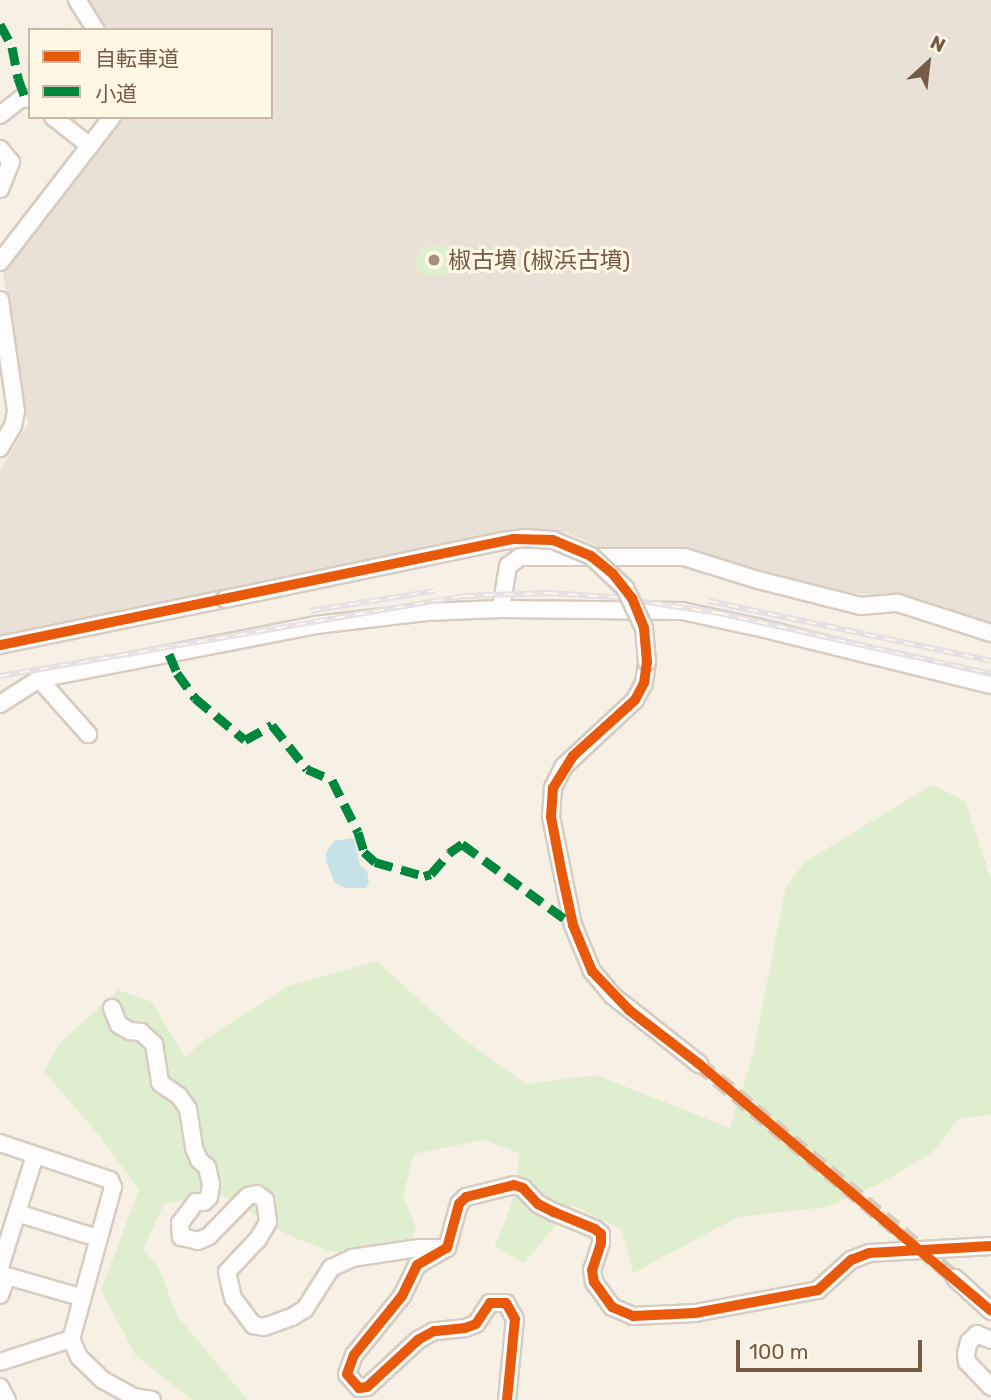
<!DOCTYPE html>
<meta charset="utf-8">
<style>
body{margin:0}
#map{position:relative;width:991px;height:1400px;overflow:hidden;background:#f7f1e5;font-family:Rubik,"Noto Sans JP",sans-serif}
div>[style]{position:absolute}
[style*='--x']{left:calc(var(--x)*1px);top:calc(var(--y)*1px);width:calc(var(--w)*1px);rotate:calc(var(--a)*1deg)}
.industrial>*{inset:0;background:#e9e1d6}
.green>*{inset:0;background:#dfeece}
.water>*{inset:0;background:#c7e2e7}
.minor-tunnel>*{height:16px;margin-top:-8px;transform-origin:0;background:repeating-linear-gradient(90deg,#d6cbbd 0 16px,transparent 0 24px)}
.roads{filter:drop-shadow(2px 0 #d6ccc1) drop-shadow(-2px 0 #d6ccc1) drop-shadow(0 2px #d6ccc1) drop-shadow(0 -2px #d6ccc1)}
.minor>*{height:16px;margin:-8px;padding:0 8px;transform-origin:8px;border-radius:8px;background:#fefdfb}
.rail>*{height:6px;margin-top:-3px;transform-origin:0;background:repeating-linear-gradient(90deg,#fff7e5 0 10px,#e4e0e3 0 20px);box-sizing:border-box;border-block:2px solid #e4e0e3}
.bridges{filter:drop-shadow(2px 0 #d6ccc1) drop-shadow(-2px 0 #d6ccc1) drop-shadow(0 2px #d6ccc1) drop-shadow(0 -2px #d6ccc1)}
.minor-bridge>*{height:16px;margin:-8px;padding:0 8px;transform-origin:8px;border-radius:8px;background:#fefdfb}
.quiet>*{height:9px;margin-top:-4.5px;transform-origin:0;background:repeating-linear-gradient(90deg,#00873e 0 18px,transparent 0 27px)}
.cycleway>*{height:10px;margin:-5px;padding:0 5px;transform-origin:5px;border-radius:5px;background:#e8590c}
.dots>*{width:19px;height:19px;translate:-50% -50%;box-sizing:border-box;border:4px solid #fff7e5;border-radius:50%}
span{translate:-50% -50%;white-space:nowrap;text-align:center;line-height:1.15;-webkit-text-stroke:6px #fff7e5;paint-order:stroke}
.poi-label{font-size:23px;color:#755a45}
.left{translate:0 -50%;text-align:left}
.legend{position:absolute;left:28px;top:28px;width:245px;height:91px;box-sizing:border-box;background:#fff7e5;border:2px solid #c8b8a5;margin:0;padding:9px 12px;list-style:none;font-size:21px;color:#755a45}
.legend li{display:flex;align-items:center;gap:14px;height:35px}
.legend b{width:35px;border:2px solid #c8b8a5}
.north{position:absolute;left:893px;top:28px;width:70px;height:70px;-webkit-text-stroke:5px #fff7e5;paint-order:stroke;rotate:27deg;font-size:19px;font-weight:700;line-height:28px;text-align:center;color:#755a45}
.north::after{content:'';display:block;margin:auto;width:24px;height:32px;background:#755a45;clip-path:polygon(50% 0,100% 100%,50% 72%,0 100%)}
.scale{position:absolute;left:736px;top:1340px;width:186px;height:32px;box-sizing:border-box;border:4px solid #755a45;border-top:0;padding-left:9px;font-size:21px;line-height:24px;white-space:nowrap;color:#755a45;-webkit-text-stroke:5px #fff7e5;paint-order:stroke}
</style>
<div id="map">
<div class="industrial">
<div style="clip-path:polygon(87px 0,991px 0,991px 624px,903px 598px,853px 593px,603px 549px,566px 532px,540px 530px,299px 576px,0 639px,0 470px,28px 424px,3px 273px,5px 267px,122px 117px,271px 117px,271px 30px,108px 30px)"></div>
</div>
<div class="green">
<div style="clip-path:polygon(432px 245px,448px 247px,455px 257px,448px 272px,439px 277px,421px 273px,414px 264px,419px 250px)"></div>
<div style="clip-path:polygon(932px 785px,965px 801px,991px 879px,991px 1115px,959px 1118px,933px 1152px,879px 1184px,827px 1207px,738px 1217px,633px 1273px,622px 1230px,573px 1205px,524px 1263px,495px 1246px,512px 1203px,520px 1153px,483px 1140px,414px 1154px,403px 1195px,416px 1228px,403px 1260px,330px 1251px,292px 1237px,218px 1193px,164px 1204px,143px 1249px,159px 1268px,177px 1316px,248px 1400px,192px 1400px,136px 1356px,101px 1290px,139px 1190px,101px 1138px,44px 1071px,60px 1043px,118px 990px,152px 1002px,185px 1058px,201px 1042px,288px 986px,377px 961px,460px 1037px,527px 1084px,596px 1075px,730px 1128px,752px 1058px,786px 887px,805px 862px)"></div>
</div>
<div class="water">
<div style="clip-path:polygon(354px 838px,360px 865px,367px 871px,369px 882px,366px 888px,345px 888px,335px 883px,326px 861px,326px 853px,334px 841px)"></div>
</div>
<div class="minor-tunnel">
<div style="--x:699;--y:1064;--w:334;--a:39.9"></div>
</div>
<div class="roads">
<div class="minor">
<div style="--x:77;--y:0;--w:36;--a:58"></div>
<div style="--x:0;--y:115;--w:28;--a:-38"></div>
<div style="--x:22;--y:98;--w:8;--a:7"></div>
<div style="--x:53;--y:117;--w:47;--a:38.1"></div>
<div style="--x:0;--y:149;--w:17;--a:50"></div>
<div style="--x:11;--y:162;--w:29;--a:112"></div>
<div style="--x:0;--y:262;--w:183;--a:-52.3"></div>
<div style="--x:0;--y:300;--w:112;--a:81.8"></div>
<div style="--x:16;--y:411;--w:15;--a:101"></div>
<div style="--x:13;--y:426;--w:26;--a:121"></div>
<div style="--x:501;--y:609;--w:44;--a:-80.8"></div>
<div style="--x:508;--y:566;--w:15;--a:-37"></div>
<div style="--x:520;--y:557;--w:164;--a:0"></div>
<div style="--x:684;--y:557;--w:77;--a:17.3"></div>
<div style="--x:758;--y:580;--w:106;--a:14.2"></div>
<div style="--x:861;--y:606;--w:37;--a:-5"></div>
<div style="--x:898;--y:603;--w:98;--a:17.9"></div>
<div style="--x:0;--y:645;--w:230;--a:-11.6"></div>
<div style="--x:647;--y:662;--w:21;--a:98"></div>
<div style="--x:644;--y:683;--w:19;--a:118"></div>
<div style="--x:635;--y:700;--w:97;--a:137.1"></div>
<div style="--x:564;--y:766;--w:25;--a:117"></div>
<div style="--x:553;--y:788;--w:29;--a:94"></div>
<div style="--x:551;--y:817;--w:110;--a:78.5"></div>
<div style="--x:573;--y:925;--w:50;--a:67.6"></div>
<div style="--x:592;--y:971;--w:33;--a:50"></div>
<div style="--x:613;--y:996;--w:110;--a:38.3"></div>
<div style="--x:39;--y:679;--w:74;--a:48.3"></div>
<div style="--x:0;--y:704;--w:46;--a:-32.7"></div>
<div style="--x:39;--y:679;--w:282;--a:-11"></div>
<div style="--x:316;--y:625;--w:111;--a:-6.7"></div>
<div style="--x:426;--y:612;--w:75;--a:-2.3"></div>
<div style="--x:501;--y:609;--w:181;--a:0.6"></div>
<div style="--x:682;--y:611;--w:76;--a:12.2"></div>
<div style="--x:756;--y:627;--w:242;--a:13.9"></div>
<div style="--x:112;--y:1008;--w:18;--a:68"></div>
<div style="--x:119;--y:1025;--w:13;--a:29"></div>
<div style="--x:130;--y:1031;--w:11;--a:5"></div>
<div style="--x:141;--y:1032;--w:18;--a:43"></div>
<div style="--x:154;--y:1044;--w:39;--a:81"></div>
<div style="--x:160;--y:1083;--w:23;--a:34"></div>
<div style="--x:179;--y:1096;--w:16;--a:55"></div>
<div style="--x:188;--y:1109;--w:39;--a:81"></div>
<div style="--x:194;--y:1148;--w:13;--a:67"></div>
<div style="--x:199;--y:1160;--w:11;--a:41"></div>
<div style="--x:207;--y:1167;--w:18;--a:77"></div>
<div style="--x:211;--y:1185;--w:12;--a:99"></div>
<div style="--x:209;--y:1197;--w:7;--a:135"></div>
<div style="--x:204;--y:1202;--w:8;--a:180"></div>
<div style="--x:196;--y:1202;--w:26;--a:127"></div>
<div style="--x:180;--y:1223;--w:14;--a:86"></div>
<div style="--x:181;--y:1237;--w:17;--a:13"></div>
<div style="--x:198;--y:1241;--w:12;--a:-24"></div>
<div style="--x:209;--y:1236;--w:56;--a:-45.7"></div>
<div style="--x:248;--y:1196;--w:9;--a:-13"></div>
<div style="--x:257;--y:1194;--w:10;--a:37"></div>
<div style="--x:265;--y:1200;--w:22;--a:82"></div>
<div style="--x:268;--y:1222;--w:20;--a:120"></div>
<div style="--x:258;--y:1239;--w:45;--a:133.2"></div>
<div style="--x:227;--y:1272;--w:27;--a:77"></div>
<div style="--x:233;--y:1298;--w:34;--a:53"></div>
<div style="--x:253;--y:1325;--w:11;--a:10"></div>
<div style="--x:264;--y:1327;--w:30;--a:-20"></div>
<div style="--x:292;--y:1317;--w:15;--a:-32"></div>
<div style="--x:305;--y:1309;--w:49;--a:-57.6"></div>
<div style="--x:331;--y:1268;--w:23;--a:-25"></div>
<div style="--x:352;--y:1258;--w:68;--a:-8.5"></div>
<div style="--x:419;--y:1248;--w:28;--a:0"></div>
<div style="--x:0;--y:1143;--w:116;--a:18.6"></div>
<div style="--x:110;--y:1180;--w:8;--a:67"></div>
<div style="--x:113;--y:1187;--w:158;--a:105.4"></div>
<div style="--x:71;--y:1339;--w:20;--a:66"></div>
<div style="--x:79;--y:1357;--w:33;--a:44"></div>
<div style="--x:103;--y:1380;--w:35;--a:29"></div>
<div style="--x:134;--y:1397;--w:18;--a:9"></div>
<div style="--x:17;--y:1213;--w:85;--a:17.2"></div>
<div style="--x:0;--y:1267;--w:117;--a:-72.6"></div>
<div style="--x:0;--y:1274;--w:83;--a:16"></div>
<div style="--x:955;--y:1278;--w:49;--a:42.5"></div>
<div style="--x:0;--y:1295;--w:20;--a:-70"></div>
<div style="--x:991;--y:1340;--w:15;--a:-157"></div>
<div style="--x:977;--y:1334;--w:11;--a:135"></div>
<div style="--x:969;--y:1342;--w:11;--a:105"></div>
<div style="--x:966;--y:1353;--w:9;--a:84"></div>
<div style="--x:967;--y:1362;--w:35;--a:46"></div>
<div style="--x:0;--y:1362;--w:75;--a:-17.9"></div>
<div style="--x:0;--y:1387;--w:15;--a:62"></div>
<div style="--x:507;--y:1400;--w:81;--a:-84.4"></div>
<div style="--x:515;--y:1319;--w:18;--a:-119"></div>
<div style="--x:506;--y:1303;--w:16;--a:180"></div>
<div style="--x:490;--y:1303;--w:25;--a:124"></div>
<div style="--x:476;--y:1324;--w:12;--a:160"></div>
<div style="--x:465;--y:1328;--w:31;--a:174"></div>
<div style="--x:434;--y:1331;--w:18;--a:151"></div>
<div style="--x:418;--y:1340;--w:69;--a:137.3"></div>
<div style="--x:367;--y:1387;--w:8;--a:173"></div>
<div style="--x:359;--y:1388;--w:18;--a:-131"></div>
<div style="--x:347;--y:1374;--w:20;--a:-70"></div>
<div style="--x:354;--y:1355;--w:76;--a:-50.9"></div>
<div style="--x:402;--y:1296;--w:34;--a:-64"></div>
<div style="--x:417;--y:1265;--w:34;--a:-30"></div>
<div style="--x:447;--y:1248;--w:46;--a:-74.7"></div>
<div style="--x:459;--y:1204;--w:10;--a:-45"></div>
<div style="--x:466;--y:1197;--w:49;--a:-14"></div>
<div style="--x:514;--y:1185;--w:9;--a:18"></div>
<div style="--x:523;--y:1188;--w:22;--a:47"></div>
<div style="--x:538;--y:1204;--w:18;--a:27"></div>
<div style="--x:554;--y:1212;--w:44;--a:22.5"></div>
<div style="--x:595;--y:1229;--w:8;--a:40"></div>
<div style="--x:601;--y:1234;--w:9;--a:90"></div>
<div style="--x:601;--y:1243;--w:28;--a:108"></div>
<div style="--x:592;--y:1270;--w:12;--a:81"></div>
<div style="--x:594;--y:1282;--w:31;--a:54"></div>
<div style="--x:612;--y:1307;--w:23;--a:23"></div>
<div style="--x:633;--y:1316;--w:62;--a:-2.8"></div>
<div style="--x:695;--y:1313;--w:125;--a:-10.6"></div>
<div style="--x:818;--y:1290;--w:45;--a:-42.3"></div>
<div style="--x:851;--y:1260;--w:19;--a:-21"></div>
<div style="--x:869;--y:1253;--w:122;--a:-3.3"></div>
</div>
</div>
<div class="rail">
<div style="--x:709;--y:601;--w:288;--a:12"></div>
<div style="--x:310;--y:611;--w:126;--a:-9.2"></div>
<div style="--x:0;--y:676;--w:471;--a:-9.8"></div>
<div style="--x:464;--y:596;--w:84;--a:-2"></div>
<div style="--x:548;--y:593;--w:65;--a:3.5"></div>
<div style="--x:613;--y:597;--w:107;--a:8.6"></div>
<div style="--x:719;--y:613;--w:279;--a:12.6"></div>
</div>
<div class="bridges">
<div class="minor-bridge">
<div style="--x:225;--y:599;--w:284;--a:-11.8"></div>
<div style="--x:503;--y:541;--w:21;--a:-8"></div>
<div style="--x:524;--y:538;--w:29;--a:4"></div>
<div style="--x:553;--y:540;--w:41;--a:22.8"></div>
<div style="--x:591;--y:556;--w:47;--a:43.3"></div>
<div style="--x:625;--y:588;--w:44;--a:64.6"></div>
<div style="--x:644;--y:628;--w:34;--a:85"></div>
</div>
</div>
<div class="quiet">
<div style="--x:0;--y:24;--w:26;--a:62"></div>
<div style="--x:12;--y:47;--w:32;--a:79"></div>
<div style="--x:18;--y:78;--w:20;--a:70"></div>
<div style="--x:169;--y:654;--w:21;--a:67"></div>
<div style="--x:177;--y:673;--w:31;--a:54"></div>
<div style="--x:195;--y:698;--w:65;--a:40"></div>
<div style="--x:245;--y:740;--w:31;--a:-29"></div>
<div style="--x:272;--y:725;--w:56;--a:51.5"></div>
<div style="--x:307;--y:769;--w:27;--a:24"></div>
<div style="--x:332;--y:780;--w:58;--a:63.4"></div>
<div style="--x:358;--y:832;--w:21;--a:73"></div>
<div style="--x:364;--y:852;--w:15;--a:42"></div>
<div style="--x:375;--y:862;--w:51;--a:15.9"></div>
<div style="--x:424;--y:876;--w:7;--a:-16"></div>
<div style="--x:431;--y:874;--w:28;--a:-49"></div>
<div style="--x:449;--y:853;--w:16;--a:-35"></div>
<div style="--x:462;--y:844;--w:137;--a:36.1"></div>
</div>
<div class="cycleway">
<div style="--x:0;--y:645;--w:524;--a:-11.67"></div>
<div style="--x:513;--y:539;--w:40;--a:1.4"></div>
<div style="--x:553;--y:540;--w:41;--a:22.8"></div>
<div style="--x:591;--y:556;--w:28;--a:39"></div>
<div style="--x:613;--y:574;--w:31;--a:52"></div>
<div style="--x:632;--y:598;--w:32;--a:68"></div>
<div style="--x:644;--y:628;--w:34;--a:85"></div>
<div style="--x:647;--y:662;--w:21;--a:98"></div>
<div style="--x:644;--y:683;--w:19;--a:118"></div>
<div style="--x:635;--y:700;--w:84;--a:137.9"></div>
<div style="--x:573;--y:756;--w:38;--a:122"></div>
<div style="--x:553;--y:788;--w:29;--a:94"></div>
<div style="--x:551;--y:817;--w:58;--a:79.1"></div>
<div style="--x:562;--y:874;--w:52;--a:77.8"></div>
<div style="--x:573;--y:925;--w:50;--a:67.6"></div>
<div style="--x:592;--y:971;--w:54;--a:46.5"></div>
<div style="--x:629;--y:1010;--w:88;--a:37.6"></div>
<div style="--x:699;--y:1064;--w:382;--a:40.2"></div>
<div style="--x:507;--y:1400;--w:81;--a:-84.4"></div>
<div style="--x:515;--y:1319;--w:18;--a:-119"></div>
<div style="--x:506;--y:1303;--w:16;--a:180"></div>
<div style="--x:490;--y:1303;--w:25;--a:124"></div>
<div style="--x:476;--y:1324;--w:12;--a:160"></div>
<div style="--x:465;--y:1328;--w:31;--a:174"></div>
<div style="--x:434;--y:1331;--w:18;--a:151"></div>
<div style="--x:418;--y:1340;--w:69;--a:137.3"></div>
<div style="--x:367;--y:1387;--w:8;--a:173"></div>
<div style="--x:359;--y:1388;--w:18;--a:-131"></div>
<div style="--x:347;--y:1374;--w:20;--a:-70"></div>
<div style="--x:354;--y:1355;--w:76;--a:-50.9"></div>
<div style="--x:402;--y:1296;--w:34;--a:-64"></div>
<div style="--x:417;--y:1265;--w:34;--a:-30"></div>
<div style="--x:447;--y:1248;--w:46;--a:-74.7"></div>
<div style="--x:459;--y:1204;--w:10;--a:-45"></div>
<div style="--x:466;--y:1197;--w:49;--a:-14"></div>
<div style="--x:514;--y:1185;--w:9;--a:18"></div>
<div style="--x:523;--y:1188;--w:22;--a:47"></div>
<div style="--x:538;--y:1204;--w:18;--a:27"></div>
<div style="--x:554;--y:1212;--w:44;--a:22.5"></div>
<div style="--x:595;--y:1229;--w:8;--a:40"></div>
<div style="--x:601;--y:1234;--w:9;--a:90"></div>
<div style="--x:601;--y:1243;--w:28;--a:108"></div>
<div style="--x:592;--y:1270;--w:12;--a:81"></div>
<div style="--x:594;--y:1282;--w:31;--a:54"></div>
<div style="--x:612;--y:1307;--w:23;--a:23"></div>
<div style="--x:633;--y:1316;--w:62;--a:-2.8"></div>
<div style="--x:695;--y:1313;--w:125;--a:-10.6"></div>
<div style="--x:818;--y:1290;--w:45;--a:-42.3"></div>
<div style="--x:851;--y:1260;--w:19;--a:-21"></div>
<div style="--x:869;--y:1253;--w:122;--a:-3.3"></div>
</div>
<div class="dots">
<div style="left:434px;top:260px;background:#a28f7d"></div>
</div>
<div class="poi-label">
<span class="left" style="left:448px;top:260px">椒古墳 (椒浜古墳)</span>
</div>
<ul class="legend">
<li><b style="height:9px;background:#e8590c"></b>自転車道</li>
<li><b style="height:9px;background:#00873e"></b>小道</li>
</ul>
<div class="north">N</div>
<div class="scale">100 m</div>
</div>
